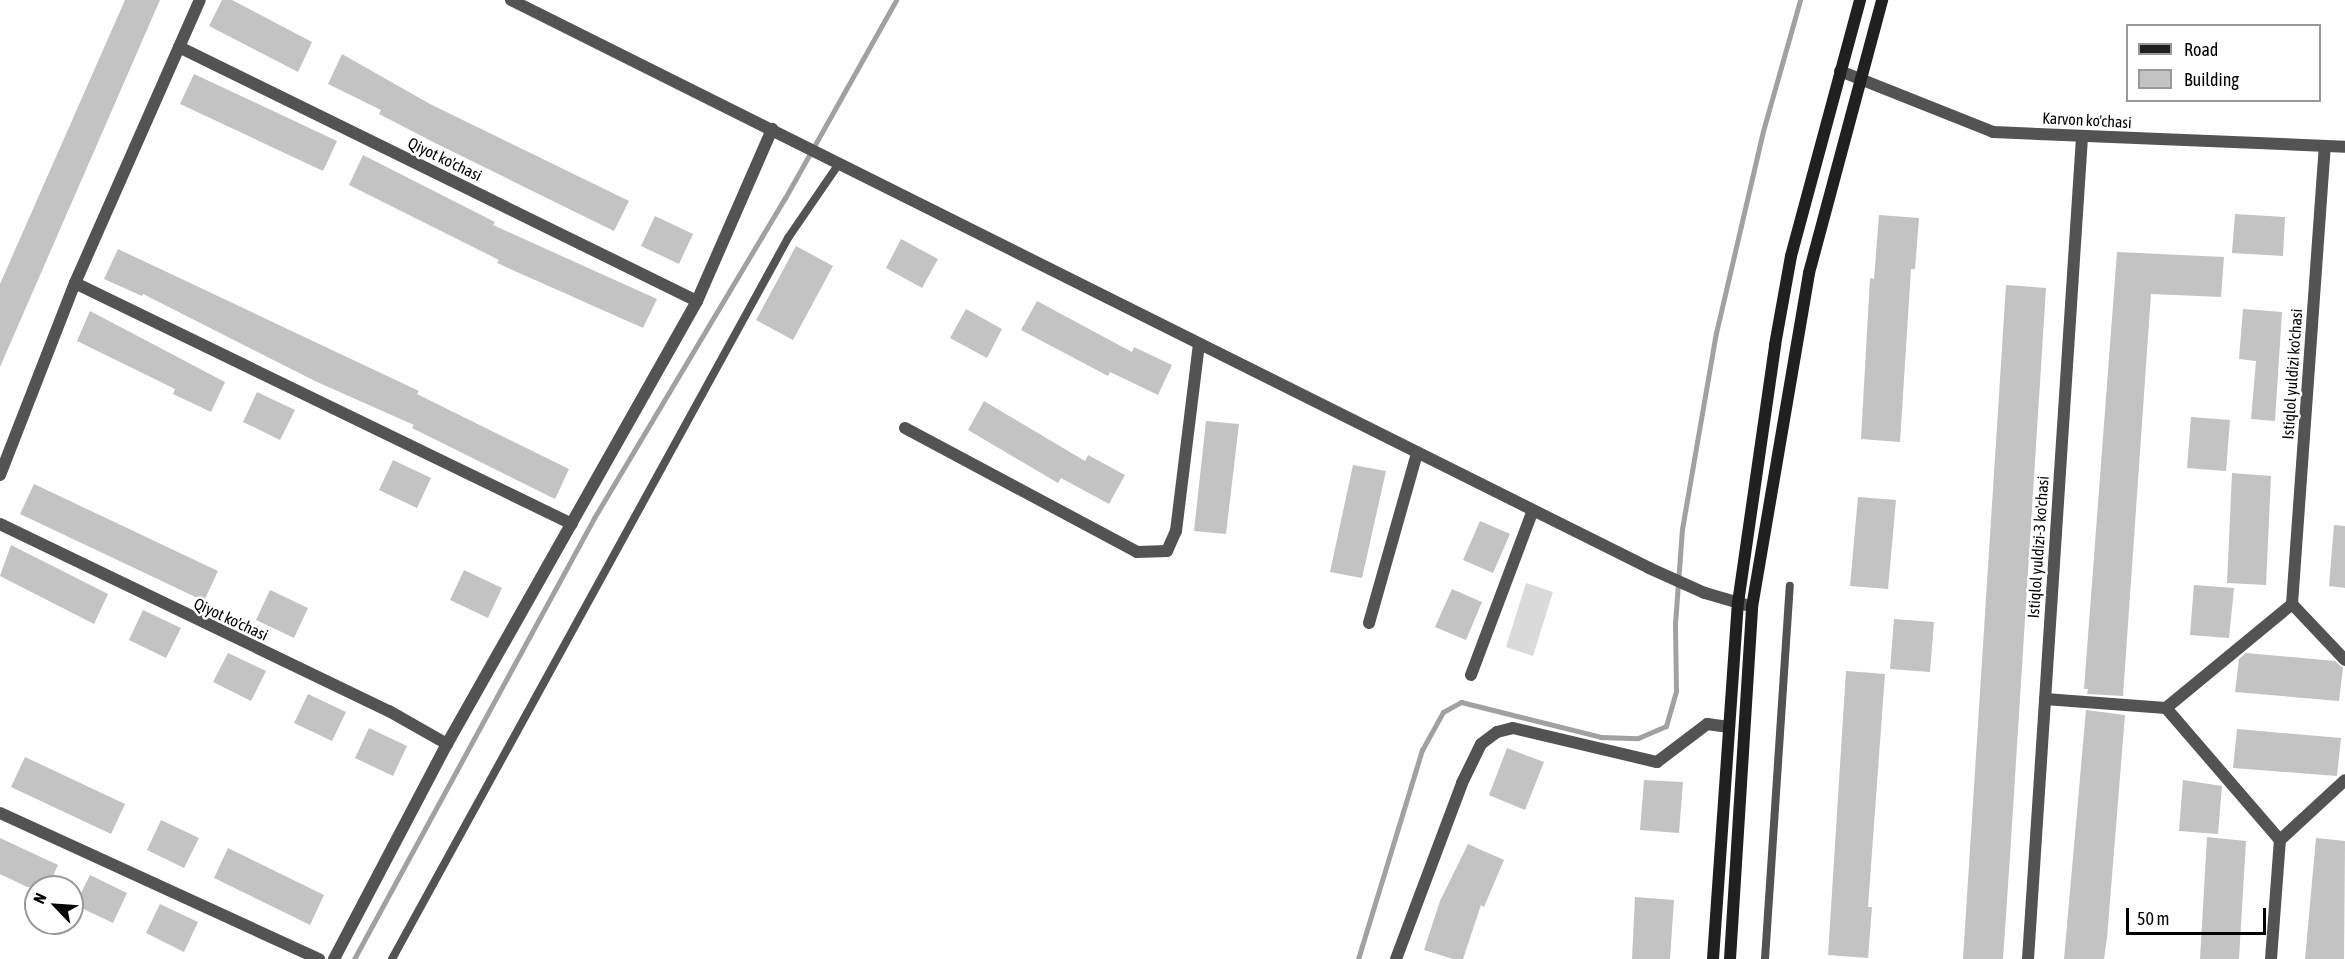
<!DOCTYPE html>
<style>
body{margin:0}
#map{position:relative;width:2345px;height:959px;overflow:hidden;background:#fff;font-family:"Asap Condensed",sans-serif}
div>[style]{position:absolute}
[style*='--x']{left:calc(var(--x)*1px);top:calc(var(--y)*1px);width:calc(var(--w)*1px);rotate:calc(var(--a)*1deg)}
.green>*{inset:0;background:#dadada}
.stream>*{height:5px;margin:-2.5px;padding:0 2.5px;transform-origin:2.5px;border-radius:2.5px;background:#a1a1a1}
.building>*{inset:0;background:#c3c3c3}
.service>*{height:8px;margin:-4px;padding:0 4px;transform-origin:4px;border-radius:4px;background:#535353}
.minor>*{height:12px;margin:-6px;padding:0 6px;transform-origin:6px;border-radius:6px;background:#535353}
.secondary>*{height:12px;margin:-6px;padding:0 6px;transform-origin:6px;border-radius:6px;background:#202020}
span{translate:-50% -50%;white-space:nowrap;text-align:center;line-height:1.15;-webkit-text-stroke:5px #fff;paint-order:stroke}
.street-label{font-size:16px;color:#000}
.legend{position:absolute;left:2126px;top:24px;width:195px;height:78px;box-sizing:border-box;background:#fff;border:2px solid #999;margin:0;padding:8px 10px;list-style:none;font-size:18px;color:#000}
.legend li{display:flex;align-items:center;gap:12px;height:30px}
.legend b{width:30px;border:2px solid #999}
.north{position:absolute;left:24px;top:875px;width:60px;height:60px;box-sizing:border-box;background:#fff;border:2px solid #999;border-radius:50%;rotate:295deg;font-size:16px;font-weight:700;line-height:24px;text-align:center;color:#000}
.north::after{content:'';display:block;margin:auto;width:21px;height:27px;background:#000;clip-path:polygon(50% 0,100% 100%,50% 72%,0 100%)}
.scale{position:absolute;left:2126px;top:908px;width:140px;height:27px;box-sizing:border-box;border:3px solid #000;border-top:0;padding-left:8px;font-size:18px;line-height:21px;white-space:nowrap;color:#000;-webkit-text-stroke:4px #fff;paint-order:stroke}
</style>
<div id="map">
<div class="green">
<div style="clip-path:polygon(1526px 583px,1553px 592px,1533px 656px,1506px 647px)"></div>
</div>
<div class="stream">
<div style="--x:354;--y:959;--w:502;--a:-61.44"></div>
<div style="--x:594;--y:518;--w:373;--a:-59.2"></div>
<div style="--x:785;--y:198;--w:227;--a:-60.7"></div>
<div style="--x:1358;--y:959;--w:219;--a:-73"></div>
<div style="--x:1422;--y:750;--w:43;--a:-61.1"></div>
<div style="--x:1443;--y:712;--w:21;--a:-29"></div>
<div style="--x:1461;--y:702;--w:144;--a:14"></div>
<div style="--x:1601;--y:737;--w:37;--a:2"></div>
<div style="--x:1638;--y:738;--w:30;--a:-23"></div>
<div style="--x:1666;--y:726;--w:37;--a:-74"></div>
<div style="--x:1676;--y:690;--w:66;--a:-90.9"></div>
<div style="--x:1675;--y:624;--w:95;--a:-85.8"></div>
<div style="--x:1682;--y:529;--w:199;--a:-80.2"></div>
<div style="--x:1716;--y:333;--w:207;--a:-76.9"></div>
<div style="--x:1763;--y:131;--w:136;--a:-74.2"></div>
</div>
<div class="building">
<div style="clip-path:polygon(125px 0,160px 0,0 367px,0 284px)"></div>
<div style="clip-path:polygon(222px 0,232px 0,312px 42px,298px 72px,209px 26px)"></div>
<div style="clip-path:polygon(342px 54px,430px 104px,629px 201px,614px 231px,433px 142px,379px 114px,381px 110px,328px 84px)"></div>
<div style="clip-path:polygon(194px 74px,337px 141px,323px 171px,180px 104px)"></div>
<div style="clip-path:polygon(363px 155px,495px 222px,493px 225px,657px 299px,643px 328px,497px 263px,499px 260px,349px 185px)"></div>
<div style="clip-path:polygon(2235px 214px,2285px 217px,2283px 256px,2232px 253px)"></div>
<div style="clip-path:polygon(1879px 215px,1919px 218px,1915px 269px,1911px 269px,1900px 442px,1861px 439px,1870px 278px,1874px 279px)"></div>
<div style="clip-path:polygon(655px 216px,693px 234px,679px 264px,641px 246px)"></div>
<div style="clip-path:polygon(901px 239px,938px 259px,922px 288px,886px 268px)"></div>
<div style="clip-path:polygon(796px 246px,833px 266px,793px 340px,756px 320px)"></div>
<div style="clip-path:polygon(118px 249px,419px 391px,417px 394px,569px 469px,555px 499px,412px 428px,414px 425px,317px 382px,143px 294px,142px 296px,104px 279px)"></div>
<div style="clip-path:polygon(2117px 252px,2224px 257px,2221px 297px,2151px 294px,2123px 696px,2087px 694px,2088px 689px,2084px 689px)"></div>
<div style="clip-path:polygon(2006px 285px,2046px 288px,2010px 856px,2003px 959px,1963px 959px)"></div>
<div style="clip-path:polygon(1037px 301px,1132px 352px,1134px 347px,1172px 365px,1158px 395px,1110px 372px,1108px 376px,1021px 330px)"></div>
<div style="clip-path:polygon(966px 309px,1002px 329px,987px 358px,950px 338px)"></div>
<div style="clip-path:polygon(2243px 309px,2282px 312px,2275px 421px,2251px 419px,2256px 361px,2239px 359px)"></div>
<div style="clip-path:polygon(90px 311px,225px 382px,211px 412px,173px 394px,175px 389px,77px 341px)"></div>
<div style="clip-path:polygon(257px 392px,295px 410px,280px 440px,243px 422px)"></div>
<div style="clip-path:polygon(984px 401px,1085px 461px,1088px 455px,1125px 475px,1109px 504px,1061px 478px,1058px 483px,968px 430px)"></div>
<div style="clip-path:polygon(2191px 417px,2230px 420px,2226px 471px,2187px 468px)"></div>
<div style="clip-path:polygon(1206px 421px,1239px 424px,1226px 534px,1194px 531px)"></div>
<div style="clip-path:polygon(393px 460px,431px 478px,417px 508px,379px 490px)"></div>
<div style="clip-path:polygon(1353px 465px,1386px 471px,1362px 578px,1330px 572px)"></div>
<div style="clip-path:polygon(2232px 473px,2271px 476px,2266px 585px,2227px 583px)"></div>
<div style="clip-path:polygon(34px 484px,218px 571px,204px 601px,20px 514px)"></div>
<div style="clip-path:polygon(1858px 497px,1896px 500px,1888px 589px,1850px 586px)"></div>
<div style="clip-path:polygon(1480px 521px,1510px 534px,1493px 573px,1463px 560px)"></div>
<div style="clip-path:polygon(2334px 525px,2345px 526px,2345px 588px,2329px 586px)"></div>
<div style="clip-path:polygon(11px 545px,108px 594px,94px 624px,0 576px)"></div>
<div style="clip-path:polygon(464px 570px,502px 588px,488px 618px,450px 600px)"></div>
<div style="clip-path:polygon(2194px 585px,2234px 588px,2229px 638px,2190px 635px)"></div>
<div style="clip-path:polygon(1452px 589px,1482px 602px,1466px 640px,1435px 627px)"></div>
<div style="clip-path:polygon(270px 590px,308px 608px,294px 638px,256px 620px)"></div>
<div style="clip-path:polygon(143px 610px,181px 628px,166px 658px,129px 640px)"></div>
<div style="clip-path:polygon(1894px 619px,1934px 622px,1930px 672px,1890px 669px)"></div>
<div style="clip-path:polygon(228px 653px,266px 671px,251px 701px,213px 682px)"></div>
<div style="clip-path:polygon(2246px 653px,2335px 661px,2343px 668px,2339px 701px,2235px 692px,2239px 659px)"></div>
<div style="clip-path:polygon(1846px 671px,1885px 674px,1868px 907px,1872px 907px,1868px 958px,1828px 955px)"></div>
<div style="clip-path:polygon(308px 694px,346px 712px,332px 741px,294px 723px)"></div>
<div style="clip-path:polygon(2086px 710px,2125px 715px,2107px 938px,2104px 959px,2064px 959px)"></div>
<div style="clip-path:polygon(369px 728px,407px 746px,393px 776px,355px 758px)"></div>
<div style="clip-path:polygon(2237px 729px,2341px 738px,2337px 776px,2233px 768px)"></div>
<div style="clip-path:polygon(1507px 748px,1544px 762px,1525px 810px,1489px 795px)"></div>
<div style="clip-path:polygon(25px 757px,125px 804px,111px 834px,11px 787px)"></div>
<div style="clip-path:polygon(1644px 780px,1683px 782px,1679px 833px,1640px 830px)"></div>
<div style="clip-path:polygon(2183px 780px,2222px 786px,2218px 834px,2179px 831px)"></div>
<div style="clip-path:polygon(161px 820px,199px 838px,184px 868px,147px 850px)"></div>
<div style="clip-path:polygon(2207px 837px,2246px 841px,2239px 959px,2200px 959px)"></div>
<div style="clip-path:polygon(0 838px,58px 865px,48px 887px,27px 887px,0 874px)"></div>
<div style="clip-path:polygon(2316px 838px,2345px 841px,2344px 959px,2305px 959px)"></div>
<div style="clip-path:polygon(1468px 844px,1504px 860px,1484px 907px,1481px 905px,1463px 959px,1453px 959px,1424px 950px,1440px 901px)"></div>
<div style="clip-path:polygon(228px 848px,324px 895px,310px 925px,214px 878px)"></div>
<div style="clip-path:polygon(90px 875px,127px 893px,113px 923px,75px 905px)"></div>
<div style="clip-path:polygon(1635px 897px,1674px 900px,1670px 959px,1632px 959px)"></div>
<div style="clip-path:polygon(160px 904px,198px 922px,184px 952px,146px 933px)"></div>
</div>
<div class="service">
<div style="--x:392;--y:959;--w:823;--a:-61.22"></div>
<div style="--x:788;--y:238;--w:88;--a:-55.6"></div>
<div style="--x:1765;--y:959;--w:374;--a:-86.2"></div>
</div>
<div class="minor">
<div style="--x:511;--y:0;--w:1272;--a:26.52"></div>
<div style="--x:1649;--y:568;--w:61;--a:24.1"></div>
<div style="--x:1705;--y:593;--w:43;--a:16.3"></div>
<div style="--x:179;--y:47;--w:577;--a:26.12"></div>
<div style="--x:1840;--y:71;--w:165;--a:21.7"></div>
<div style="--x:1993;--y:132;--w:352;--a:2.4"></div>
<div style="--x:75;--y:283;--w:552;--a:25.87"></div>
<div style="--x:905;--y:428;--w:263;--a:28.1"></div>
<div style="--x:1137;--y:552;--w:30;--a:-2"></div>
<div style="--x:1167;--y:551;--w:22;--a:-66"></div>
<div style="--x:1176;--y:531;--w:188;--a:-83"></div>
<div style="--x:0;--y:475;--w:206;--a:-68.7"></div>
<div style="--x:75;--y:283;--w:309;--a:-66.2"></div>
<div style="--x:0;--y:524;--w:432;--a:25.7"></div>
<div style="--x:389;--y:711;--w:67;--a:29.6"></div>
<div style="--x:2292;--y:604;--w:459;--a:-85.9"></div>
<div style="--x:2292;--y:604;--w:77;--a:46.6"></div>
<div style="--x:1369;--y:623;--w:177;--a:-74.2"></div>
<div style="--x:1471;--y:675;--w:176;--a:-69.4"></div>
<div style="--x:2045;--y:699;--w:121;--a:4.3"></div>
<div style="--x:2166;--y:708;--w:163;--a:-39.5"></div>
<div style="--x:2166;--y:708;--w:174;--a:49.2"></div>
<div style="--x:0;--y:813;--w:351;--a:24.6"></div>
<div style="--x:2280;--y:840;--w:88;--a:-42.7"></div>
<div style="--x:334;--y:959;--w:243;--a:-62.3"></div>
<div style="--x:447;--y:744;--w:509;--a:-60.56"></div>
<div style="--x:697;--y:301;--w:188;--a:-66.4"></div>
<div style="--x:1396;--y:959;--w:188;--a:-69.4"></div>
<div style="--x:1462;--y:783;--w:43;--a:-64"></div>
<div style="--x:1481;--y:744;--w:20;--a:-37"></div>
<div style="--x:1497;--y:732;--w:16;--a:-14"></div>
<div style="--x:1513;--y:728;--w:148;--a:13.3"></div>
<div style="--x:1657;--y:762;--w:63;--a:-37.2"></div>
<div style="--x:1707;--y:724;--w:22;--a:8"></div>
<div style="--x:2028;--y:959;--w:824;--a:-86.24"></div>
<div style="--x:2271;--y:959;--w:119;--a:-85.7"></div>
</div>
<div class="secondary">
<div style="--x:1713;--y:959;--w:357;--a:-86"></div>
<div style="--x:1738;--y:603;--w:261;--a:-81.8"></div>
<div style="--x:1775;--y:345;--w:90;--a:-79.8"></div>
<div style="--x:1791;--y:256;--w:265;--a:-74.9"></div>
<div style="--x:1730;--y:959;--w:353;--a:-86.4"></div>
<div style="--x:1752;--y:607;--w:339;--a:-80.3"></div>
<div style="--x:1809;--y:273;--w:283;--a:-75"></div>
</div>
<div class="street-label">
<span style="left:2087px;top:120px;rotate:3deg">Karvon ko'chasi</span>
<span style="left:445px;top:159px;rotate:26deg">Qiyot ko'chasi</span>
<span style="left:2292px;top:374px;rotate:-86deg">Istiqlol yuldizi ko'chasi</span>
<span style="left:2038px;top:547px;rotate:-86deg">Istiqlol yuldizi-3 ko'chasi</span>
<span style="left:231px;top:619px;rotate:25deg">Qiyot ko'chasi</span>
</div>
<ul class="legend">
<li><b style="height:8px;background:#202020"></b>Road</li>
<li><b style="height:16px;background:#c3c3c3"></b>Building</li>
</ul>
<div class="north">N</div>
<div class="scale">50 m</div>
</div>
